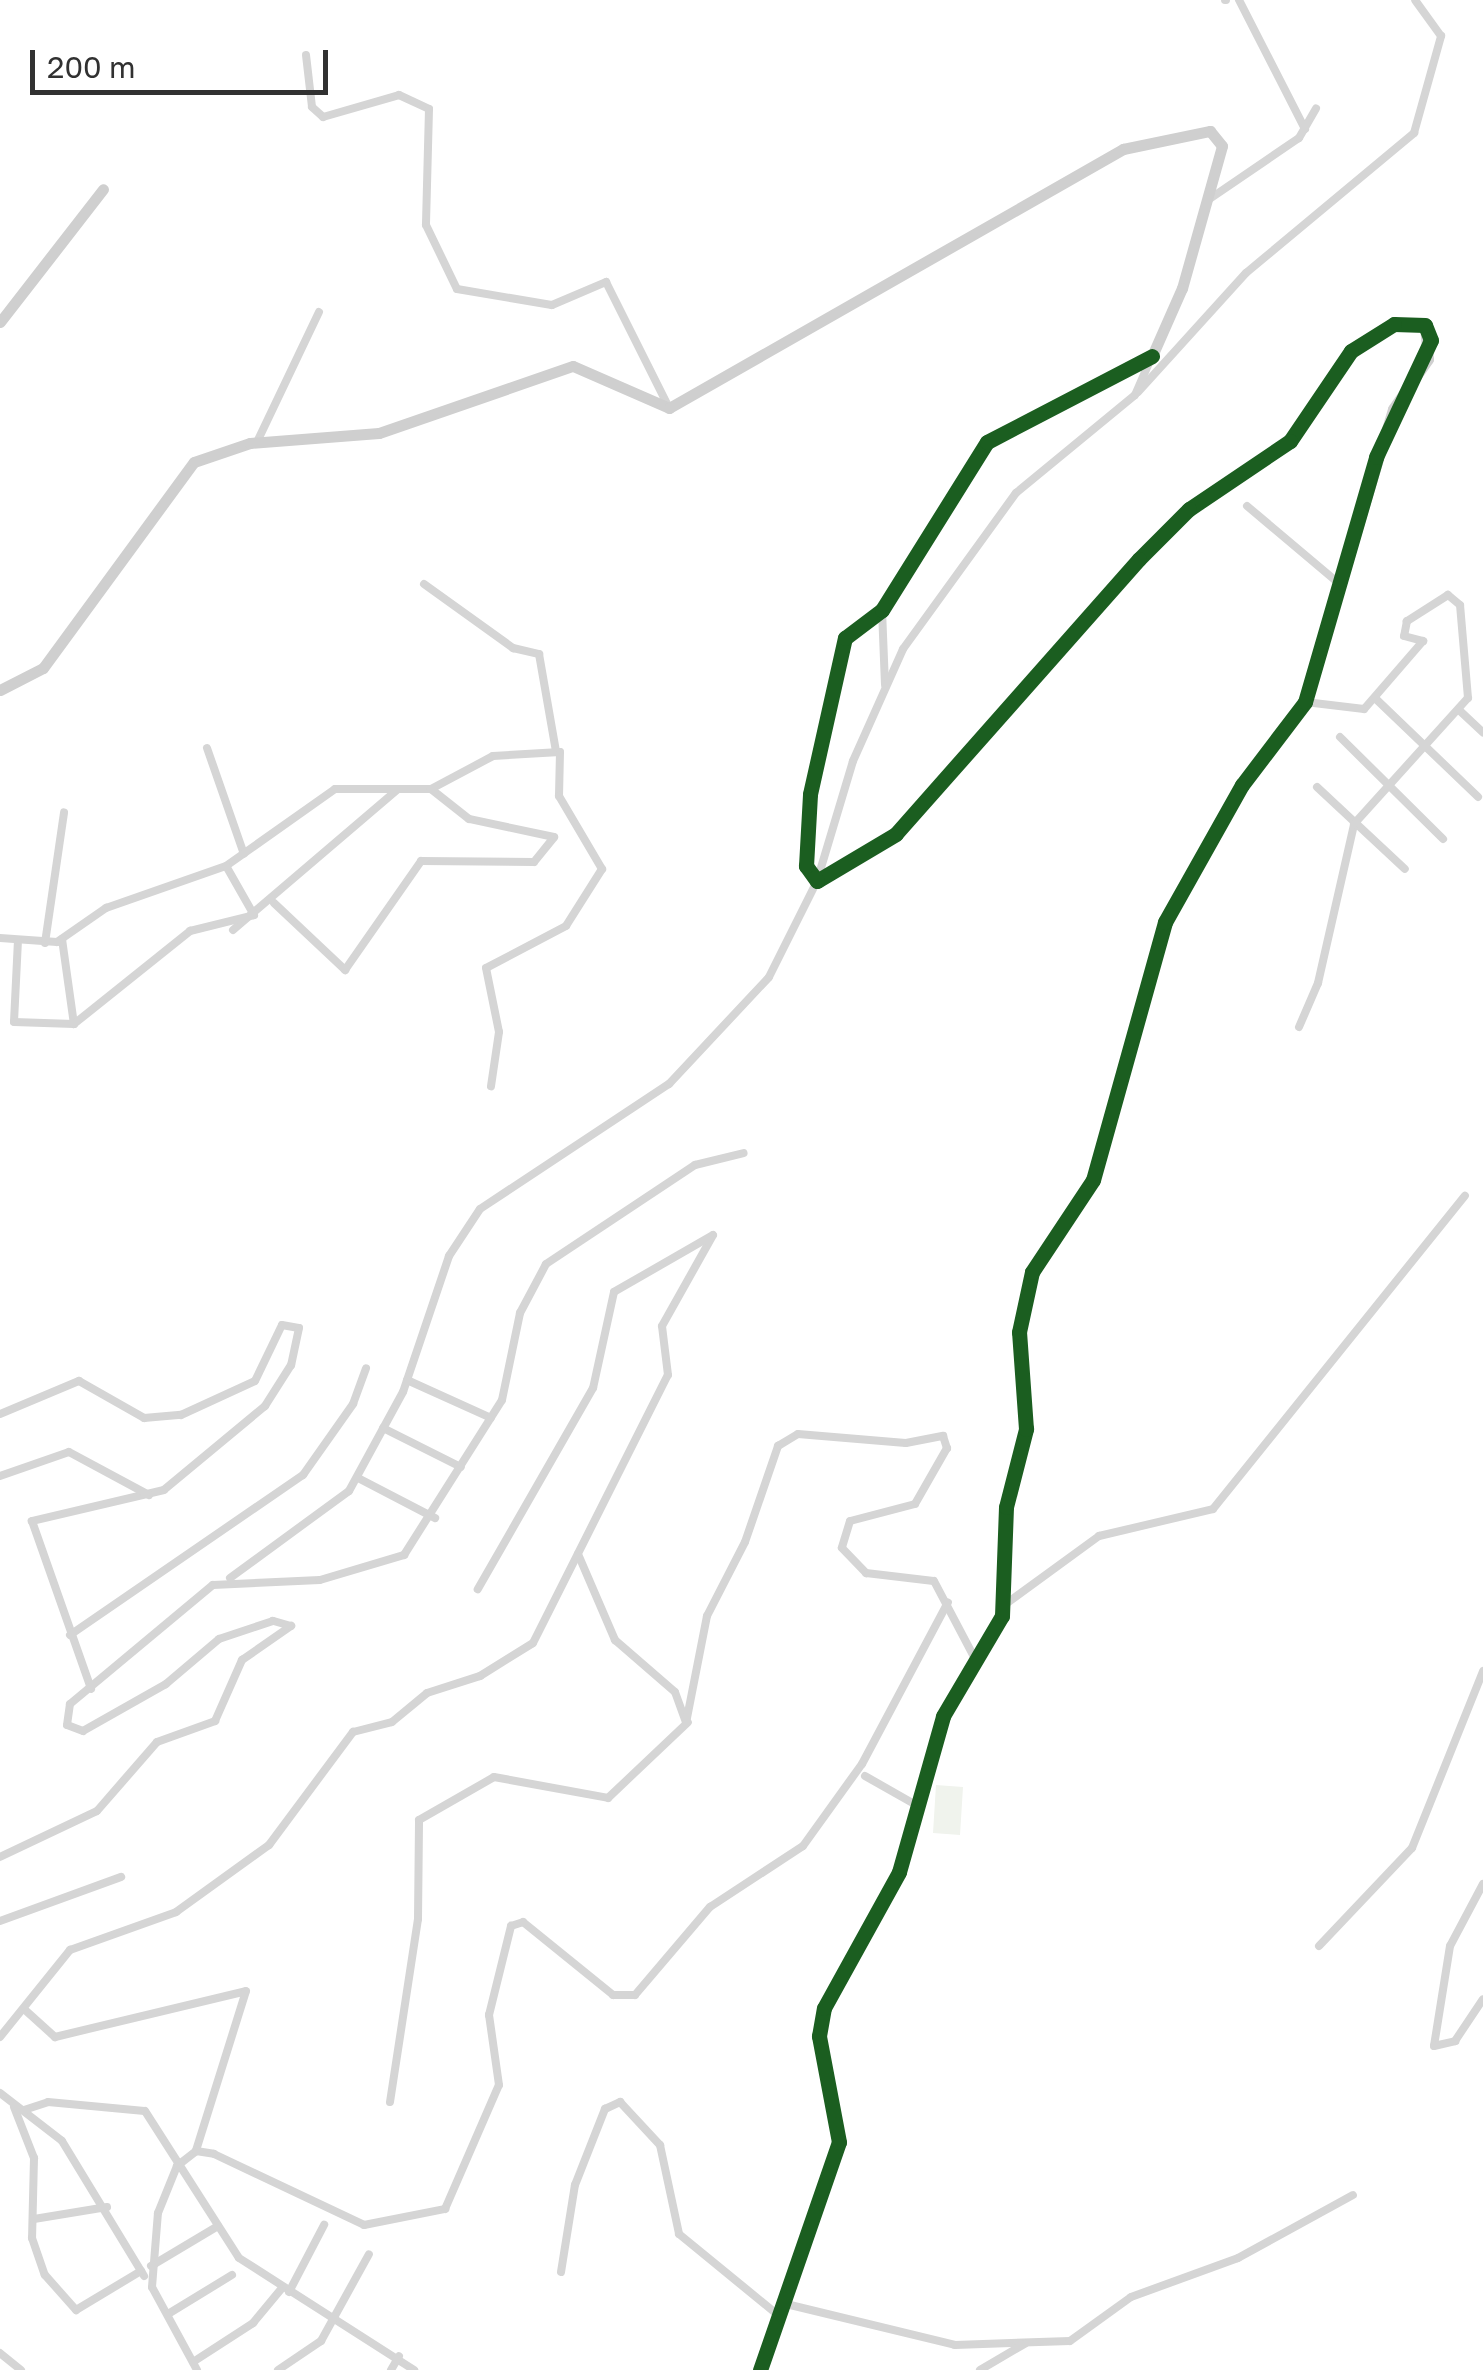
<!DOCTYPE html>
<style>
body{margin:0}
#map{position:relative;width:1483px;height:2370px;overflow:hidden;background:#fff;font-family:"Golos Text",sans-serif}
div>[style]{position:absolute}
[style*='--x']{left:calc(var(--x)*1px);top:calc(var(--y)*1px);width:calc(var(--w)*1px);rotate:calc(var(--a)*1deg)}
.green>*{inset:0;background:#f0f3ed}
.street>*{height:8px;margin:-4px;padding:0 4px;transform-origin:4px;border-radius:4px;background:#d5d5d5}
.secondary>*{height:11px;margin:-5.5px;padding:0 5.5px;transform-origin:5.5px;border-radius:5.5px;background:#cfcfcf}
.cycleway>*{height:15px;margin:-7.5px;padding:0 7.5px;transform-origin:7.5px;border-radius:7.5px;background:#1b5e20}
span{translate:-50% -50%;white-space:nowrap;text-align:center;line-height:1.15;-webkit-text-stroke:10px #fff;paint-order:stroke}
.scale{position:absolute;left:30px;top:50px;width:298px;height:45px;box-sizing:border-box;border:5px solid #313131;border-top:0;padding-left:12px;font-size:30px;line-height:35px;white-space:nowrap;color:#313131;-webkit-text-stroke:8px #fff;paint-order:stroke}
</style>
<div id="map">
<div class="green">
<div style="clip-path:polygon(936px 1785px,963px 1787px,960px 1835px,933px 1833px)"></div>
</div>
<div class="street">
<div style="--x:1225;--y:0;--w:1;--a:0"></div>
<div style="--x:1239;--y:0;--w:145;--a:62.9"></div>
<div style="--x:306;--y:55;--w:52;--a:83.4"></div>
<div style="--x:312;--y:107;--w:15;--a:42"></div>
<div style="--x:323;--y:117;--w:79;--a:-16.1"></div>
<div style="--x:399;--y:95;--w:33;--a:25"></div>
<div style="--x:429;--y:109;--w:116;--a:91.5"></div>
<div style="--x:426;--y:225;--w:71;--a:64.2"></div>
<div style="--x:457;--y:289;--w:96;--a:9.6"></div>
<div style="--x:552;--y:305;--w:59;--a:-23.1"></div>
<div style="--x:606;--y:282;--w:141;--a:63.4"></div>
<div style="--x:1208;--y:200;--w:110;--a:-34.3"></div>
<div style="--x:1299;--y:138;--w:34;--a:-60"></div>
<div style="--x:1138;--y:392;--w:161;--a:-47.8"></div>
<div style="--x:1246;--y:273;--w:219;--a:-39.8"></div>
<div style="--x:1414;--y:133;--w:101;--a:-74.4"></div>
<div style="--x:1441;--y:36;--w:44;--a:-125.8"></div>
<div style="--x:257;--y:442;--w:144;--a:-64.5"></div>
<div style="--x:1247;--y:506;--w:116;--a:40.1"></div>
<div style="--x:424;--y:584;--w:110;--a:35.7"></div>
<div style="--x:513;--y:648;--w:27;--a:13"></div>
<div style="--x:539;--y:654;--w:98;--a:80.1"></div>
<div style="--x:882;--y:610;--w:75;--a:87.7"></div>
<div style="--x:1377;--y:700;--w:140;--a:43.8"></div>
<div style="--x:1459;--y:710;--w:33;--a:43"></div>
<div style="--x:1340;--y:737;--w:145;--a:44.7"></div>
<div style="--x:207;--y:748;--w:112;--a:70.8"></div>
<div style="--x:1317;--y:787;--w:120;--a:43"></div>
<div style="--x:274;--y:903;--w:98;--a:43.3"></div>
<div style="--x:345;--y:970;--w:133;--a:-55.1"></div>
<div style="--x:421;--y:861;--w:113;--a:0.5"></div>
<div style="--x:534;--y:862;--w:32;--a:-51"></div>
<div style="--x:554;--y:837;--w:87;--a:-168"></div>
<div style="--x:469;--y:819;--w:48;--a:-141.7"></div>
<div style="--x:233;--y:930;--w:216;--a:-40.5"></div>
<div style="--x:0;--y:938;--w:57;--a:4"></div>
<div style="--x:57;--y:942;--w:60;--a:-34.8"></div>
<div style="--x:106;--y:908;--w:127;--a:-19.3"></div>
<div style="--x:226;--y:866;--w:133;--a:-35.2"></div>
<div style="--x:335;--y:789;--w:96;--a:0"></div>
<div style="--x:431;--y:789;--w:70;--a:-28"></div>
<div style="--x:493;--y:756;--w:67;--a:-3.4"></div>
<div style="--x:560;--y:752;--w:44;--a:91.3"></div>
<div style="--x:559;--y:796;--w:85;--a:59.5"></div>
<div style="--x:602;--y:869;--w:67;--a:122.3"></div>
<div style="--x:566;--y:926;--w:90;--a:152.3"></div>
<div style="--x:486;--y:968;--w:65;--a:78.5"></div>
<div style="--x:499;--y:1032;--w:55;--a:98.4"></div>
<div style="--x:62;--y:939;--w:86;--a:82"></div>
<div style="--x:18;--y:940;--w:82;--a:92.8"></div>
<div style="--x:14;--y:1022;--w:60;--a:1.9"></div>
<div style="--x:74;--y:1024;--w:149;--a:-38.7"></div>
<div style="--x:190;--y:931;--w:66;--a:-14"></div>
<div style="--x:254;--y:915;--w:56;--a:-119.7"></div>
<div style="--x:45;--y:943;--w:132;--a:-81.7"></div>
<div style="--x:1299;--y:1027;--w:48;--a:-66.6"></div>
<div style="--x:1318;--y:983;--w:163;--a:-77.2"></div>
<div style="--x:1354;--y:824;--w:170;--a:-47.9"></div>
<div style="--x:1468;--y:698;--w:93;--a:-94.9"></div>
<div style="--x:1460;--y:605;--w:16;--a:-140"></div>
<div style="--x:1448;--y:595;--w:49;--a:147.6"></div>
<div style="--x:1407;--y:621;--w:15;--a:101"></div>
<div style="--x:1404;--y:636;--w:20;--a:15"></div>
<div style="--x:1423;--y:641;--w:90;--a:130.9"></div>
<div style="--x:1364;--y:709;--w:59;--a:-173.2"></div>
<div style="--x:407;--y:1380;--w:92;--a:24.3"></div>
<div style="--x:0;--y:1414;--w:86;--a:-22.7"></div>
<div style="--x:79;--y:1381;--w:75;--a:29.6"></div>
<div style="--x:144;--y:1418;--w:37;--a:-5"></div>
<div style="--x:181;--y:1415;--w:81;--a:-24.7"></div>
<div style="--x:255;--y:1381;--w:62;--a:-64.3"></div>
<div style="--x:282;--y:1325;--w:17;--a:10"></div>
<div style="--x:299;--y:1328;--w:38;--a:102"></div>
<div style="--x:291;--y:1365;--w:49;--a:122.4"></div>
<div style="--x:265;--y:1406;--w:131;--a:140.3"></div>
<div style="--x:164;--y:1490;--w:136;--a:166.8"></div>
<div style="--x:32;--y:1521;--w:178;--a:70.6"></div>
<div style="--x:383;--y:1428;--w:87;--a:26.6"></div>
<div style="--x:0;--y:1476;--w:73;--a:-19.2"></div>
<div style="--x:69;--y:1452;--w:91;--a:28.3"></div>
<div style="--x:358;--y:1478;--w:87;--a:27.5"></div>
<div style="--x:578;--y:1554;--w:94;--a:66.7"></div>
<div style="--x:615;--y:1640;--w:79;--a:40.9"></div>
<div style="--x:675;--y:1692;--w:33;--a:70"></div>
<div style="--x:686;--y:1723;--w:109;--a:-78.9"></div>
<div style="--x:707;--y:1616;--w:83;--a:-62.8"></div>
<div style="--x:745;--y:1542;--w:102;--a:-71"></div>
<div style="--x:778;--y:1446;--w:23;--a:-31"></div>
<div style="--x:798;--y:1434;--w:108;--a:4.8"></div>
<div style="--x:906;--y:1443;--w:38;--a:-11"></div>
<div style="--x:943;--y:1436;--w:13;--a:72"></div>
<div style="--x:947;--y:1448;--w:64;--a:119.7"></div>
<div style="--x:915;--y:1504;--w:67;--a:165.3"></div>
<div style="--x:850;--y:1521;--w:28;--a:107"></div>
<div style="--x:842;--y:1548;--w:35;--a:46"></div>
<div style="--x:866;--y:1573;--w:68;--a:6.7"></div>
<div style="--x:934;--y:1581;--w:86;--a:62.2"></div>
<div style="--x:230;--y:1578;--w:147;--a:-36.2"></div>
<div style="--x:349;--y:1491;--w:113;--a:-61.4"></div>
<div style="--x:403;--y:1392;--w:144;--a:-71.3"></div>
<div style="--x:449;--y:1256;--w:56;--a:-56.6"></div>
<div style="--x:480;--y:1209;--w:227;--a:-33.5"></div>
<div style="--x:669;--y:1084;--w:146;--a:-46.9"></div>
<div style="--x:769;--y:977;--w:107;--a:-63.4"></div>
<div style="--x:817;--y:881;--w:125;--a:-73.3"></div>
<div style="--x:853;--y:761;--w:123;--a:-65.9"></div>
<div style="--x:903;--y:649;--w:193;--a:-54.1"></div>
<div style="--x:1016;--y:493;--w:154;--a:-39.5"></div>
<div style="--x:1135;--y:395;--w:43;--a:-66.4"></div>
<div style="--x:1003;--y:1606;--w:119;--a:-36.1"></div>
<div style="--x:1099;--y:1536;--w:117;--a:-13.3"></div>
<div style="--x:1213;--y:1509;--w:402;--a:-51.2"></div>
<div style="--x:70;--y:1635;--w:283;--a:-34.5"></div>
<div style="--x:303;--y:1475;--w:87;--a:-54.8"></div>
<div style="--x:353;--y:1404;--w:38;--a:-70"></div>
<div style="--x:865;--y:1776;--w:59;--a:29.6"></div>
<div style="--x:0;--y:1857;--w:107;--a:-25.4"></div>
<div style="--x:97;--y:1811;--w:91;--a:-49"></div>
<div style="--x:157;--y:1742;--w:62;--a:-19.9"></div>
<div style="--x:215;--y:1721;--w:67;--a:-66.1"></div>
<div style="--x:242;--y:1660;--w:60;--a:-34.8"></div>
<div style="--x:291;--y:1626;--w:19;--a:-164"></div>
<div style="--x:273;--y:1621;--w:57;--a:161.6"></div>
<div style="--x:219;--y:1639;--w:70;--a:139.7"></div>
<div style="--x:166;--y:1684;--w:95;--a:150.5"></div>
<div style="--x:83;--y:1731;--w:17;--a:-159"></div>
<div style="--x:67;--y:1725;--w:21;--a:-82"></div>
<div style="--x:70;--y:1704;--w:186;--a:-39.8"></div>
<div style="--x:213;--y:1585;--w:107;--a:-2.7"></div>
<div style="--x:320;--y:1580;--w:88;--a:-16.6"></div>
<div style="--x:404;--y:1555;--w:183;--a:-57.7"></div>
<div style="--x:502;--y:1400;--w:89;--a:-78.3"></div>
<div style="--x:520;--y:1313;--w:55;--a:-62"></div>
<div style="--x:546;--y:1264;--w:179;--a:-33.6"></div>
<div style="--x:695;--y:1165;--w:50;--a:-13.8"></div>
<div style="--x:1483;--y:1884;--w:70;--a:118"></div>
<div style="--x:1450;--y:1946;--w:101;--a:99.1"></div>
<div style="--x:1434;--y:2046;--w:22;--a:-13"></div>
<div style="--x:1455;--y:2041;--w:50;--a:-56.3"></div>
<div style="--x:0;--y:1921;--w:129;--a:-20"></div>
<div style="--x:1319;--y:1946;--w:135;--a:-46.5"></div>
<div style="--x:1412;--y:1848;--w:191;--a:-68.1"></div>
<div style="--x:24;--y:2009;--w:42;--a:42.1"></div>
<div style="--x:55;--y:2037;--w:196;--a:-13.5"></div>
<div style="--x:246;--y:1991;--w:168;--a:107.4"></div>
<div style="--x:0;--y:2037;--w:112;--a:-51.2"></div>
<div style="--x:70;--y:1950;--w:113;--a:-19.7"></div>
<div style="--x:176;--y:1912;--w:115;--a:-35.8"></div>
<div style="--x:269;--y:1845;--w:141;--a:-53.4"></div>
<div style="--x:353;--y:1732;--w:40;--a:-14.4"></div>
<div style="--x:392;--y:1722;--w:45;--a:-39.6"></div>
<div style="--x:427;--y:1693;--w:56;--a:-17.8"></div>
<div style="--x:480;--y:1676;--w:62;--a:-31.9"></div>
<div style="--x:533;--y:1643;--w:300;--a:-63.3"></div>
<div style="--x:668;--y:1375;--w:49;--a:-97"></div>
<div style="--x:662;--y:1326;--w:104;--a:-60.7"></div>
<div style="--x:713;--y:1235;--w:114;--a:150.1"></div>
<div style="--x:614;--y:1292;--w:98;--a:102.3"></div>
<div style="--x:593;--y:1388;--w:232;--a:119.8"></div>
<div style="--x:0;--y:2093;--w:78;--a:37.7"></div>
<div style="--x:62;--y:2141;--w:158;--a:58.7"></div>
<div style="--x:390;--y:2102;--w:185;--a:-81.3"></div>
<div style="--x:418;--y:1919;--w:99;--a:-89.4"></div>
<div style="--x:419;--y:1820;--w:86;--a:-29.8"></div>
<div style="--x:494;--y:1777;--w:116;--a:10.4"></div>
<div style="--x:608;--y:1798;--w:110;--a:-43.5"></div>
<div style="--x:14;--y:2107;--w:55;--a:68.6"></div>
<div style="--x:34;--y:2158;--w:80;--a:91.4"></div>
<div style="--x:32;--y:2238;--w:39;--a:71"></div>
<div style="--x:45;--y:2275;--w:47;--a:48.5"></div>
<div style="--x:76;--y:2310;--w:76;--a:-31"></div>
<div style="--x:24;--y:2110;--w:25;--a:-18"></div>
<div style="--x:48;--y:2102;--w:97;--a:5.3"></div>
<div style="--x:145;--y:2111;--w:174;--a:57.4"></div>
<div style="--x:239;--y:2258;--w:208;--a:32.6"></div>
<div style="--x:34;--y:2219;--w:74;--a:-9.3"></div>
<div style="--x:151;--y:2266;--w:78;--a:-30.8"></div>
<div style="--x:561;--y:2272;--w:88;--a:-80.9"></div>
<div style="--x:575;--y:2185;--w:82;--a:-68.5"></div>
<div style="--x:605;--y:2109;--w:17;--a:-25"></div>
<div style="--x:620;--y:2102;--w:59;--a:47.1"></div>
<div style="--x:660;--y:2145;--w:91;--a:77.9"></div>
<div style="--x:679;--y:2234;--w:128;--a:39.3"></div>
<div style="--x:289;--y:2292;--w:76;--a:-62.4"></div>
<div style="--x:782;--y:2303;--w:178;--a:13.6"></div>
<div style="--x:955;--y:2345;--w:115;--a:-2"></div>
<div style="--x:1070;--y:2341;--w:75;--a:-35.8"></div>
<div style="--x:1131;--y:2297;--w:114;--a:-20"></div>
<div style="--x:1238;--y:2258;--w:131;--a:-28.7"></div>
<div style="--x:168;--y:2314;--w:75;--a:-31.4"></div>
<div style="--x:0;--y:2353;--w:27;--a:39"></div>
<div style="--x:193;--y:2362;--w:72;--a:-33"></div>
<div style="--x:253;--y:2323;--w:45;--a:-50.4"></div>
<div style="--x:197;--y:2370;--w:94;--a:-118.5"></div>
<div style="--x:152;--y:2287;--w:74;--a:-85.4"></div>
<div style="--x:158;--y:2213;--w:51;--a:-68"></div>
<div style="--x:177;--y:2166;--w:24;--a:-38"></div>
<div style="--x:196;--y:2151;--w:18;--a:9"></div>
<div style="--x:214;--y:2154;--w:166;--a:25.3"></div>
<div style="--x:364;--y:2225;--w:83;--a:-11.2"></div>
<div style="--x:445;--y:2209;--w:135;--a:-66.5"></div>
<div style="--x:499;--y:2085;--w:71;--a:-98.1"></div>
<div style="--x:489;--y:2015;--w:92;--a:-76.1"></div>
<div style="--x:511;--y:1926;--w:13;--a:-18"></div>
<div style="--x:523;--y:1922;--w:116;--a:39"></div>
<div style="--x:613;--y:1995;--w:22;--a:0"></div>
<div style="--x:635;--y:1995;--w:116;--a:-49.6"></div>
<div style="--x:710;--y:1907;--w:111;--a:-33.3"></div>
<div style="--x:803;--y:1846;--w:101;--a:-54.3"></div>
<div style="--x:862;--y:1764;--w:183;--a:-62"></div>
<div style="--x:278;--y:2370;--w:52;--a:-34"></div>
<div style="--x:321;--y:2341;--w:99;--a:-61.1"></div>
<div style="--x:391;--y:2370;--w:16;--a:-60"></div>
<div style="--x:980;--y:2370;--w:53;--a:-30.4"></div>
</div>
<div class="secondary">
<div style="--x:0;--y:322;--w:168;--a:-52.2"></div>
<div style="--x:0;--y:690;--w:48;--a:-27.1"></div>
<div style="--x:43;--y:668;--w:255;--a:-53.8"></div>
<div style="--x:194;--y:462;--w:59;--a:-18.7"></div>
<div style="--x:250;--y:443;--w:129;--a:-4.4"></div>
<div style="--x:379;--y:433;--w:205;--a:-19.1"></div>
<div style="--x:573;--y:366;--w:105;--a:23.6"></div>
<div style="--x:669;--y:408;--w:523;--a:-29.7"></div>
<div style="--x:1123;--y:149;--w:89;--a:-11.7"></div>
<div style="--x:1210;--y:131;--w:19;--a:51"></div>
<div style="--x:1222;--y:146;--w:148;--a:105.7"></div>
<div style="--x:1182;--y:288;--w:74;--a:113.8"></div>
<div style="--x:1152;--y:356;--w:186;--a:152.5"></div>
<div style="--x:987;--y:442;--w:198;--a:122"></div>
<div style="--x:882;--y:610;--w:46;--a:142.9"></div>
<div style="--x:845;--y:638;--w:160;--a:102.6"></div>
<div style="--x:810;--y:794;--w:72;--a:93.2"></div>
<div style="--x:806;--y:866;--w:19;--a:54"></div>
<div style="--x:817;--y:881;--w:92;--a:-30.7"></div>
<div style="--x:896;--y:834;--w:367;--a:-48.5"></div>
<div style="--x:1139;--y:559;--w:71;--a:-45"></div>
<div style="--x:1189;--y:509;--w:122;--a:-34"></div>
<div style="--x:1290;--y:441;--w:109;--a:-55.9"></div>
<div style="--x:1351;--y:351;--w:51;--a:-32.1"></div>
<div style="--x:1394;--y:324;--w:31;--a:2"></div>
<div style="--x:1425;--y:325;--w:34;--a:85"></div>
<div style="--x:1428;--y:359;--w:61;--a:125"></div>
<div style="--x:1393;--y:409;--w:306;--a:106.7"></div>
<div style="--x:1305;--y:702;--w:104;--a:127.2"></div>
<div style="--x:1242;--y:785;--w:157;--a:119.3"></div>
<div style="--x:1165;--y:922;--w:268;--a:105.6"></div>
<div style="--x:1093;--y:1180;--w:110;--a:123.5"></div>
<div style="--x:1032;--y:1272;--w:61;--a:102.2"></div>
<div style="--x:1019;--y:1332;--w:97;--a:85.9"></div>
<div style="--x:1026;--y:1429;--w:81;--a:104.4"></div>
<div style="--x:1006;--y:1507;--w:109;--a:92.1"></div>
<div style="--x:1002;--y:1616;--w:116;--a:120.5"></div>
<div style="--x:943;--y:1716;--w:162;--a:105.8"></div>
<div style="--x:899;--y:1872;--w:155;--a:118.9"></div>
<div style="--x:824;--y:2008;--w:28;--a:100"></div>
<div style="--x:819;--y:2036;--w:108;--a:79.3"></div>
<div style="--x:839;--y:2142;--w:241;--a:109.1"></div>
</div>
<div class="cycleway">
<div style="--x:760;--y:2370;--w:241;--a:-70.9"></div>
<div style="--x:839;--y:2142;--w:108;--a:-100.7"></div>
<div style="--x:819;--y:2036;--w:28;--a:-80"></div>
<div style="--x:824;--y:2008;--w:155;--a:-61.1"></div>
<div style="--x:899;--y:1872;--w:162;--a:-74.2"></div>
<div style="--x:943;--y:1716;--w:116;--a:-59.5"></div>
<div style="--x:1002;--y:1616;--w:109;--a:-87.9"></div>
<div style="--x:1006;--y:1507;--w:81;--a:-75.6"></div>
<div style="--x:1026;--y:1429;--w:97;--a:-94.1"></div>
<div style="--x:1019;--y:1332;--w:61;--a:-77.8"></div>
<div style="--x:1032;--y:1272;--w:110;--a:-56.5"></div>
<div style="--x:1093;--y:1180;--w:268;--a:-74.4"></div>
<div style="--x:1165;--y:922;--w:157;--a:-60.7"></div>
<div style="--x:1242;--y:785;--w:104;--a:-52.8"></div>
<div style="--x:1305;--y:702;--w:255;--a:-73.8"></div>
<div style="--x:1376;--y:457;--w:129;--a:-64.8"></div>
<div style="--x:1431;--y:340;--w:16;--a:-112"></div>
<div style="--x:1425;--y:325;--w:31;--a:-178"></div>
<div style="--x:1394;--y:324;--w:51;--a:147.9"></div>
<div style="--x:1351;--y:351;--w:109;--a:124.1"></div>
<div style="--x:1290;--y:441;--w:122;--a:146"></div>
<div style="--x:1189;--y:509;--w:71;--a:135"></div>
<div style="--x:1139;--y:559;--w:367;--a:131.5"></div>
<div style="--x:896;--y:834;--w:92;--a:149.3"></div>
<div style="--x:817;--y:881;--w:19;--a:-126"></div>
<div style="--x:806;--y:866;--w:72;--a:-86.8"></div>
<div style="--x:810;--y:794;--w:160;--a:-77.4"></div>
<div style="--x:845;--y:638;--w:46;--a:-37.1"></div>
<div style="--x:882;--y:610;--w:198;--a:-58"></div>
<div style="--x:987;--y:442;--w:186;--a:-27.5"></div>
</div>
<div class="scale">200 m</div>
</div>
